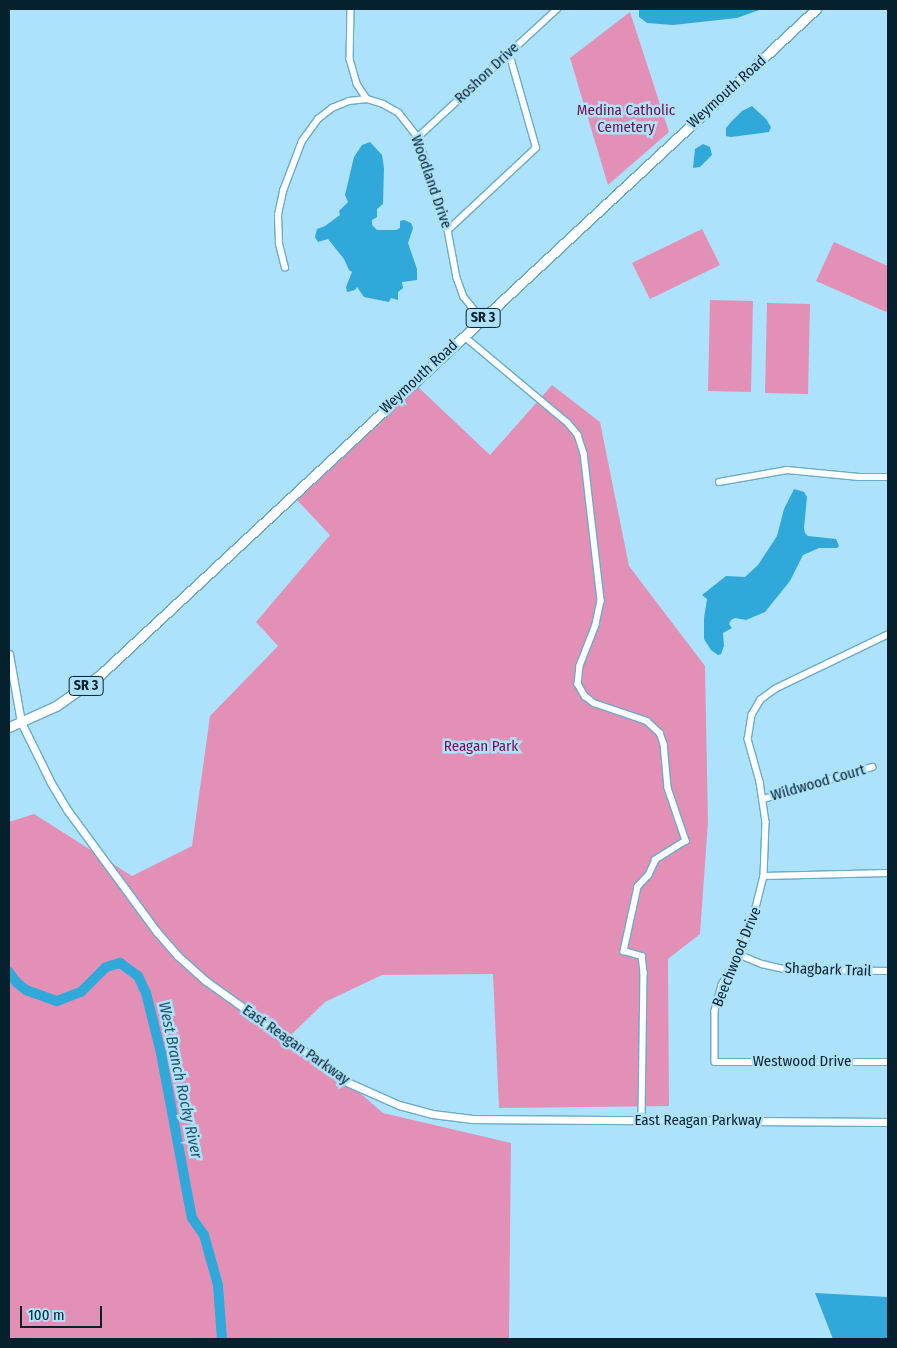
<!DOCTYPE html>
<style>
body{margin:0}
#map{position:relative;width:897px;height:1348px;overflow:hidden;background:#ade2fc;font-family:"Fira Sans Condensed",sans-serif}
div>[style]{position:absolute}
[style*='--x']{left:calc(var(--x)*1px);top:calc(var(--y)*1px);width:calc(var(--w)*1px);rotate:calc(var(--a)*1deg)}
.green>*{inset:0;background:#e390b7}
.water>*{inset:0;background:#30a9da}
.river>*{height:10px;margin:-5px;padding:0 5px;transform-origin:5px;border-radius:5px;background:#30a9da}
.roads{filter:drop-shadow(1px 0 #6aabcb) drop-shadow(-1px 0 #6aabcb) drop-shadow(0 1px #6aabcb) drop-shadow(0 -1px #6aabcb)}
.minor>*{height:5.5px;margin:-2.75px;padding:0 2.75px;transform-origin:2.75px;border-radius:2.75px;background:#fff}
.tertiary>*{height:7px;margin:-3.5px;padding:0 3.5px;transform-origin:3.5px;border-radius:3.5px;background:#fff}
.primary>*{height:9px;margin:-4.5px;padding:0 4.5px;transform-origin:4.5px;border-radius:4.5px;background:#fff}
span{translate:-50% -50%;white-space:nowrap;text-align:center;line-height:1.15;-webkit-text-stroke:5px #ade2fc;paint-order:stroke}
.shield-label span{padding:1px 4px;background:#ade2fc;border:1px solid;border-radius:4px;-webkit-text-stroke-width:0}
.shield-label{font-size:14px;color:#05212d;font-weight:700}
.street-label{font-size:15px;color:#05212d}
.park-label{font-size:15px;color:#7c0a50}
.water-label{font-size:16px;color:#25546a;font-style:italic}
.frame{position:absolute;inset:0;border:10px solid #05212d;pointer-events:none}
.scale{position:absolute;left:20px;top:1306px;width:82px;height:22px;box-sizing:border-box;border:2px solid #05212d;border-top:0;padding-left:6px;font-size:15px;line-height:18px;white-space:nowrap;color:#05212d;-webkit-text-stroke:4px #ade2fc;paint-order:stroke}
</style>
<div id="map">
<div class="green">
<div style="clip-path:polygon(630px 12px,669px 132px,608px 185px,570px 58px)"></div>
<div style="clip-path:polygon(702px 229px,720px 265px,650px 299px,632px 263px)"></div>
<div style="clip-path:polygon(834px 242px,888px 266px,888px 308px,886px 312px,816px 281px)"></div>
<div style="clip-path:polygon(710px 300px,753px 301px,751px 392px,708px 391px)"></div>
<div style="clip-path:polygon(767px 303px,810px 304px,808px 394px,765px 393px)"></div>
<div style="clip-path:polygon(552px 385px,600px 422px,629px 566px,705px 666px,708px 822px,700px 934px,668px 959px,669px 1106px,499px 1108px,493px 974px,382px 975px,325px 1002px,292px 1034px,383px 1113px,511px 1143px,509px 1339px,9px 1339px,9px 822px,34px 814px,132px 876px,192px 846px,210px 716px,278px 646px,256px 622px,330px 535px,297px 500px,418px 387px,490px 455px)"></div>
</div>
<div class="water">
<div style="clip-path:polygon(639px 9px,762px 9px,737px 18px,673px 25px,647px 23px,639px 17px)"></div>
<div style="clip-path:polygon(752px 106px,766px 119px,771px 127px,769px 132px,731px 137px,726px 136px,726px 128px,731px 122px,742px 111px)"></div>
<div style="clip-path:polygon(370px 142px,382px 155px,384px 168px,383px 204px,377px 209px,377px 217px,372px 220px,372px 225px,377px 230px,396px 230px,400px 228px,400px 221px,404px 220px,411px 223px,413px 228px,408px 243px,417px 269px,417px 280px,402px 282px,403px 288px,398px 292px,398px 300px,391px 298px,389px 302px,364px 297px,357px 287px,355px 290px,347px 292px,346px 287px,352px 272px,349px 270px,344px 259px,328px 239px,318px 242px,315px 237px,317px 229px,325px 226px,340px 215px,339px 211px,348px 202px,345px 195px,354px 157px,362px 145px)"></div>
<div style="clip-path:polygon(703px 144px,710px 147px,712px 155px,700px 167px,693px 168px,695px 149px)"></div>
<div style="clip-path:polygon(794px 489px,804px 492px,807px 497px,804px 528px,805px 533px,808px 536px,836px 539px,839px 546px,837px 548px,819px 548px,803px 555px,790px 581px,765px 612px,746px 620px,735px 618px,731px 620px,729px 624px,732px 628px,723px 633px,724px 646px,721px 654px,718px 655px,711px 650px,704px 639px,704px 618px,707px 599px,702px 595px,726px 576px,745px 577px,758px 565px,777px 536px,784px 509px)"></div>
<div style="clip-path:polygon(815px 1293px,888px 1297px,888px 1339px,833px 1339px)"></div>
</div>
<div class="river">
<div style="--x:9;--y:972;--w:12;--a:55"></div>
<div style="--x:16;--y:982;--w:13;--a:39"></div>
<div style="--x:26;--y:990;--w:33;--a:20"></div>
<div style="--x:57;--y:1001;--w:26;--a:-21"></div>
<div style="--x:81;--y:992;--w:35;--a:-45"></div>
<div style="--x:106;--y:967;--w:15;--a:-16"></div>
<div style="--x:120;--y:963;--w:22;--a:36"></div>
<div style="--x:138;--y:976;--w:19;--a:65"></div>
<div style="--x:146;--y:993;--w:62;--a:76"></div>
<div style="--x:161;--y:1053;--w:168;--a:79.4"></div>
<div style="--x:192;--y:1218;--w:21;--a:55"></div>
<div style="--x:204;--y:1235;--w:52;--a:74.4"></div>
<div style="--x:218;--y:1285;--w:54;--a:85.8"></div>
</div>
<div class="roads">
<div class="minor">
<div style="--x:351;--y:9;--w:50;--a:91.1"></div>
<div style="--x:350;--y:59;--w:26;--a:74"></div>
<div style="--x:357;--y:84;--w:18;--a:56"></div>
<div style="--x:367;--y:99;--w:17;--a:17"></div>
<div style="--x:383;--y:104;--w:18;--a:29"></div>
<div style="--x:399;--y:113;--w:31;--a:52"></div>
<div style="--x:418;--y:137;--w:98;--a:72.1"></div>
<div style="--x:448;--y:230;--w:49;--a:79.4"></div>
<div style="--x:457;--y:278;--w:20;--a:70"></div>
<div style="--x:464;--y:297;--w:28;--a:51"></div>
<div style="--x:418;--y:137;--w:189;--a:-42.6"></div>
<div style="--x:448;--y:230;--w:120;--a:-43"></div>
<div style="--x:536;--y:148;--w:99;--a:-105.9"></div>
<div style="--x:285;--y:268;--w:25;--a:-104"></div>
<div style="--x:279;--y:244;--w:29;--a:-92"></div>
<div style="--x:278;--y:215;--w:25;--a:-78"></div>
<div style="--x:283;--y:191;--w:53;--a:-69.2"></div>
<div style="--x:302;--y:141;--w:27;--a:-54"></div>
<div style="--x:318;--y:119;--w:18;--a:-38"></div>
<div style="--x:332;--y:108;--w:18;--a:-22"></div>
<div style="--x:349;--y:101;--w:18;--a:-6"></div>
<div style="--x:464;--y:336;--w:136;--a:39.9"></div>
<div style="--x:568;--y:423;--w:16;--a:50"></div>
<div style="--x:578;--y:435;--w:19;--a:72"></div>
<div style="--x:584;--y:453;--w:149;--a:83.4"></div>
<div style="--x:601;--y:601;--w:25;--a:102"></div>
<div style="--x:596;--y:625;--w:44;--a:111.3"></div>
<div style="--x:580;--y:666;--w:18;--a:96"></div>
<div style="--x:578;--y:684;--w:14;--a:60"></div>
<div style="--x:585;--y:696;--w:11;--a:38"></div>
<div style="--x:594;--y:703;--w:56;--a:18.8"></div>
<div style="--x:647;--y:721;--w:18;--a:43"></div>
<div style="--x:660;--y:733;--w:12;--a:70"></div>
<div style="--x:664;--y:744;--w:44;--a:84.8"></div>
<div style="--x:668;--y:788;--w:56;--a:71.2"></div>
<div style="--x:686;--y:841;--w:36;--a:148"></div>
<div style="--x:656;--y:860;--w:17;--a:115"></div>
<div style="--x:649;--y:875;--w:16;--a:133"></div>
<div style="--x:638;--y:887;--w:66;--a:102.3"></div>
<div style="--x:624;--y:951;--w:19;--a:16"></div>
<div style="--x:642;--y:956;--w:17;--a:83"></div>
<div style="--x:644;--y:973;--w:147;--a:90.8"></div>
<div style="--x:719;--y:482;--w:69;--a:-10"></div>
<div style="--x:787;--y:470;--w:72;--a:5.6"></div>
<div style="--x:859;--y:477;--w:29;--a:0"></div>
<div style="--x:888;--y:635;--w:124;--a:154.3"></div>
<div style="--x:776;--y:689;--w:19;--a:144"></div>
<div style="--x:761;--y:700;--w:17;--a:121"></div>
<div style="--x:752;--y:715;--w:24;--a:99"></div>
<div style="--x:748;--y:739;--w:45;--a:74.4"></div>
<div style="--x:760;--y:782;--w:40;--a:81.5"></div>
<div style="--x:766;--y:822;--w:54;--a:92.1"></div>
<div style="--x:764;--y:876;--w:54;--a:104"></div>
<div style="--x:751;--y:928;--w:29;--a:112"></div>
<div style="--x:740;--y:955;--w:35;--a:121"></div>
<div style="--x:722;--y:985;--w:27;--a:105"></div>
<div style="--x:715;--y:1011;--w:51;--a:90"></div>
<div style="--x:715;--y:1062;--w:173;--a:0"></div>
<div style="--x:764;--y:799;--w:113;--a:-16.5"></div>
<div style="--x:764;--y:876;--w:124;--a:-1.4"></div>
<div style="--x:740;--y:955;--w:24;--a:22"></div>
<div style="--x:762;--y:964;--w:27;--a:13"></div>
<div style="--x:788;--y:970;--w:100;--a:0.6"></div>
</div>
<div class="tertiary">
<div style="--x:9;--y:654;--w:69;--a:80"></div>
<div style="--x:21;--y:722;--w:68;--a:63.8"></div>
<div style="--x:51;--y:783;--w:33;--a:59"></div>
<div style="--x:68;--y:811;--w:150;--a:53.7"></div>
<div style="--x:157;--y:932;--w:32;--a:49"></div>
<div style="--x:178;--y:956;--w:38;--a:42"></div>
<div style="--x:206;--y:981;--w:173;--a:35.6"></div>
<div style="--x:347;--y:1082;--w:57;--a:23.9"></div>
<div style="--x:399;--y:1105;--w:34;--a:15"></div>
<div style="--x:432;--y:1114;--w:39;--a:7"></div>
<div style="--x:471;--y:1119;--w:417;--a:0.4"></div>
</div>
<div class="primary">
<div style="--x:9;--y:727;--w:51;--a:-24.1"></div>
<div style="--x:56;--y:706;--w:54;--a:-35.2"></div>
<div style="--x:100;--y:675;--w:978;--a:-42.93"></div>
</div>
</div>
<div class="shield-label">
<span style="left:483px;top:318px">SR 3</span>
<span style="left:86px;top:686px">SR 3</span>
</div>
<div class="street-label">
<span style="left:487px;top:73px;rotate:-43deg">Roshon Drive</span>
<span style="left:727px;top:92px;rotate:-42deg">Weymouth Road</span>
<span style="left:431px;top:182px;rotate:71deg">Woodland Drive</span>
<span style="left:419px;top:377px;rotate:-43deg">Weymouth Road</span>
<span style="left:818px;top:783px;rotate:-16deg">Wildwood Court</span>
<span style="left:737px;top:957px;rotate:-68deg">Beechwood Drive</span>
<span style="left:828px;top:970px;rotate:2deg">Shagbark Trail</span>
<span style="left:296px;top:1045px;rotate:35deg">East Reagan Parkway</span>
<span style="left:802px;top:1062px">Westwood Drive</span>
<span style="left:698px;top:1121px">East Reagan Parkway</span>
</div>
<div class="park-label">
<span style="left:626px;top:119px">Medina Catholic<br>Cemetery</span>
<span style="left:481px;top:747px">Reagan Park</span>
</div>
<div class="water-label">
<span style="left:180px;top:1080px;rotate:78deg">West Branch Rocky River</span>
</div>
<div class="frame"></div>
<div class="scale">100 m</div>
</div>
